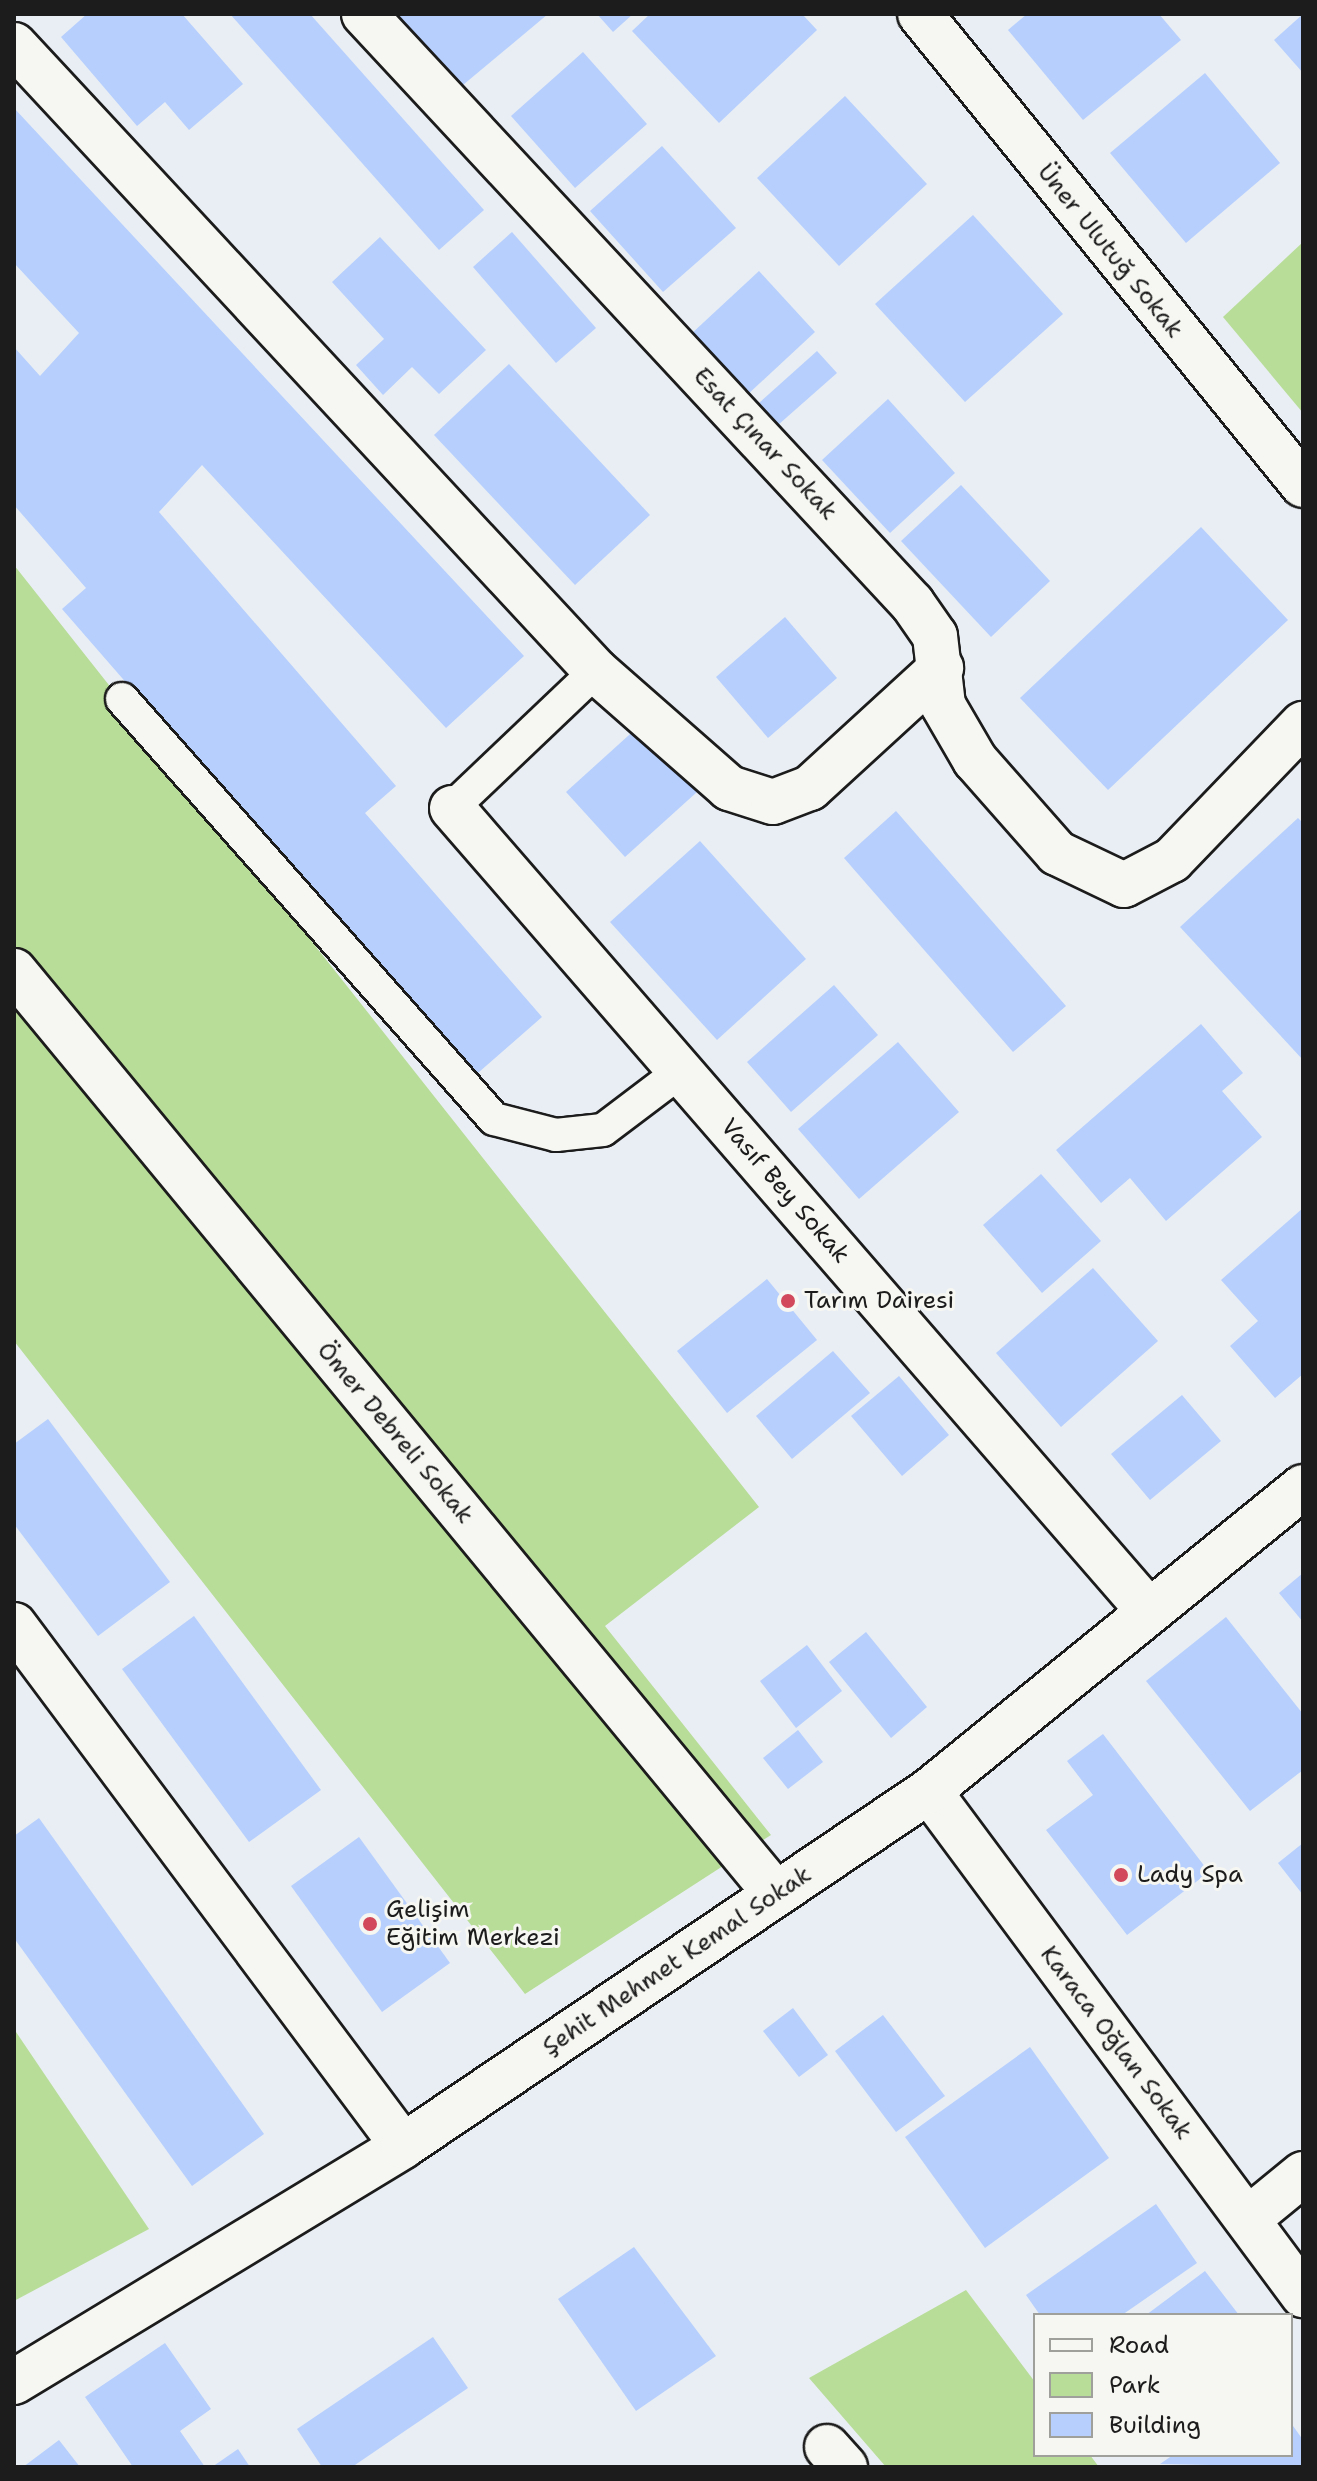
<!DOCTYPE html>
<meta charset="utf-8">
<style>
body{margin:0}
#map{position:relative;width:1317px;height:2481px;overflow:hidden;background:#e9eef4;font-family:"Shantell Sans",sans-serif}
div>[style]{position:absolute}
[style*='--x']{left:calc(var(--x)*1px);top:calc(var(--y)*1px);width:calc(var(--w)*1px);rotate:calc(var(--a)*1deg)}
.green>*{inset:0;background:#b8dd98}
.building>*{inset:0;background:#b6cffd}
.roads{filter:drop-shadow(2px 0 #1c1c1c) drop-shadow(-2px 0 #1c1c1c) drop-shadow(0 2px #1c1c1c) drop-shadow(0 -2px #1c1c1c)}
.service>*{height:32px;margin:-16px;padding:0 16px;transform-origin:16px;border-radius:16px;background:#f6f6f2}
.minor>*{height:44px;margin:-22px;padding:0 22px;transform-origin:22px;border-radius:22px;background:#f6f6f2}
.tertiary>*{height:44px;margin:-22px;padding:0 22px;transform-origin:22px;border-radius:22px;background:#f6f6f2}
.dots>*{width:22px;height:22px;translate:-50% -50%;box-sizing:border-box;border:4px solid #f6f6f2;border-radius:50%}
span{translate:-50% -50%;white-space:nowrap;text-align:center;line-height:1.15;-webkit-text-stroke:6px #f6f6f2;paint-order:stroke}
.street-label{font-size:24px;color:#1c1c1c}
.poi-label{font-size:24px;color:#1c1c1c}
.left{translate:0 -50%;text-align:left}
.frame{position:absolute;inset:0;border:16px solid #1c1c1c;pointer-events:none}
.legend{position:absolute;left:1033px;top:2313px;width:260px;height:144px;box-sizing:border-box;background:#f6f6f2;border:2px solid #9f9f9c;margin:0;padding:10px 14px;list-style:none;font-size:24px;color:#1c1c1c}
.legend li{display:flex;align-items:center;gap:16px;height:40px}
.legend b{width:40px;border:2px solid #9f9f9c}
</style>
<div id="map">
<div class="green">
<div style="clip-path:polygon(1303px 242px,1303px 413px,1223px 317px)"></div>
<div style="clip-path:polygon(14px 565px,759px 1507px,605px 1626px,771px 1835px,525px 1994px,14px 1341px)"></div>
<div style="clip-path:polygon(14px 2029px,149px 2229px,14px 2301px)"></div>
<div style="clip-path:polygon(966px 2290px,1035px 2382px,1035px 2455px,1090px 2455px,1099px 2467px,886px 2467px,809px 2378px)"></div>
</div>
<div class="building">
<div style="clip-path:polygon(87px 14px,182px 14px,243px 84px,189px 130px,165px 102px,137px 126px,61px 37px)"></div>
<div style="clip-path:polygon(230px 14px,310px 14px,484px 210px,439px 250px)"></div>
<div style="clip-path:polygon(397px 14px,548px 14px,457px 90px)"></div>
<div style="clip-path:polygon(597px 14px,633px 14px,613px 32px)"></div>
<div style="clip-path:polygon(650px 14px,802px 14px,817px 30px,719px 123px,632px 31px)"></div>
<div style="clip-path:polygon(1027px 14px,1159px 14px,1181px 40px,1083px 120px,1008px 30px)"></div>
<div style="clip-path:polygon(1303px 14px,1303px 73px,1274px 40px)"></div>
<div style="clip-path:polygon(583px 52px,647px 124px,575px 188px,511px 116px)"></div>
<div style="clip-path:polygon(1205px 73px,1280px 163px,1186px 243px,1110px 153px)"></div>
<div style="clip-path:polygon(845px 96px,927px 184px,839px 266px,757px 178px)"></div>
<div style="clip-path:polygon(14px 108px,524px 656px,446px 728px,202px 465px,159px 512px,396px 786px,365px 813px,542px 1017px,471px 1079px,62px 609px,86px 588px,14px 505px,14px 347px,40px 376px,79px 333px,14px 263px)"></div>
<div style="clip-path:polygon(662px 146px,736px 228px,663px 292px,590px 211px)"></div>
<div style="clip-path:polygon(973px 215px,1063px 314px,965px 402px,875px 304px)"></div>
<div style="clip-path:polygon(512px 232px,596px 328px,556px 363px,473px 267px)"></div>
<div style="clip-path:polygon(380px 237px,486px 350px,439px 394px,412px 367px,383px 395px,356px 365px,384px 339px,332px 282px)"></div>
<div style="clip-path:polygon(759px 271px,815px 332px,746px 396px,690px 335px)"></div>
<div style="clip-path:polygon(817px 351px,837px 373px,778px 425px,759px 403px)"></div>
<div style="clip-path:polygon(509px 364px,650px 515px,575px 585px,434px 435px)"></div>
<div style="clip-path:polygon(888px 399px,955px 473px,890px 533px,822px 460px)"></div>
<div style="clip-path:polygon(961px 485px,1050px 581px,991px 637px,901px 541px)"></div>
<div style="clip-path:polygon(1201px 527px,1288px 620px,1108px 790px,1020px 698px)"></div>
<div style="clip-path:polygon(785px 617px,837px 678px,768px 738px,716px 677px)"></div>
<div style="clip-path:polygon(639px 726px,697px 792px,625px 857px,566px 792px)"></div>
<div style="clip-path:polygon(896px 811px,1066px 1006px,1013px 1052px,844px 858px)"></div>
<div style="clip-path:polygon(1298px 818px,1303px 823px,1303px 1060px,1180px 927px)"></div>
<div style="clip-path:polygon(700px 841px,806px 959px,717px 1040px,610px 922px)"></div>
<div style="clip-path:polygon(834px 985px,878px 1035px,791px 1112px,747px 1062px)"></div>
<div style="clip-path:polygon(1201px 1024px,1243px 1073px,1222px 1091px,1262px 1137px,1166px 1221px,1130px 1178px,1101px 1203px,1056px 1150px)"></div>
<div style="clip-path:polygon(898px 1042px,959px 1112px,859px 1199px,798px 1129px)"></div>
<div style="clip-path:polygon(1041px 1174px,1101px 1241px,1042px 1293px,983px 1225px)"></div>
<div style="clip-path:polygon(1303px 1208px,1303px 1374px,1275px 1398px,1230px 1346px,1258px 1321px,1221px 1280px)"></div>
<div style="clip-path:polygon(1093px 1268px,1158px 1341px,1061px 1427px,996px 1353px)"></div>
<div style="clip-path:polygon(767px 1279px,817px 1340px,727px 1413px,677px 1351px)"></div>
<div style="clip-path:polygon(833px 1351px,870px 1393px,792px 1459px,756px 1416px)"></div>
<div style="clip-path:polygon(899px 1376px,949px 1435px,902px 1476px,851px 1416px)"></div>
<div style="clip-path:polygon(1182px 1395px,1221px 1441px,1150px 1500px,1111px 1454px)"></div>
<div style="clip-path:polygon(48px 1419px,170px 1582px,98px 1636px,14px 1524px,14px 1444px)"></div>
<div style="clip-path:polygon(1303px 1573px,1303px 1622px,1279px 1593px)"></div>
<div style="clip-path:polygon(194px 1616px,321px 1790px,249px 1842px,122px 1669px)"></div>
<div style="clip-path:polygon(1226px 1617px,1303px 1714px,1303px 1770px,1250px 1811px,1146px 1681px)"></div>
<div style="clip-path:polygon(866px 1632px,927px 1707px,891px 1738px,829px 1662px)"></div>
<div style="clip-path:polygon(807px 1645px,842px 1691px,796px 1728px,760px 1681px)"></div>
<div style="clip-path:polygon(798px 1730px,823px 1762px,788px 1789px,763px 1758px)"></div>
<div style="clip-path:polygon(1103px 1734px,1209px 1872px,1127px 1935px,1046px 1830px,1093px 1795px,1067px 1761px)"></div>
<div style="clip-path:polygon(39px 1818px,264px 2134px,192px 2186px,14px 1938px,14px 1836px)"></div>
<div style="clip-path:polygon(359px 1837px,450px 1963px,382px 2012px,291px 1886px)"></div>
<div style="clip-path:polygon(1303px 1843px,1303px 1895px,1278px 1863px)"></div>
<div style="clip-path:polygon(793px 2008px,828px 2055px,799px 2077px,763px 2031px)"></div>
<div style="clip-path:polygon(883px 2015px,945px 2096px,896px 2132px,835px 2051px)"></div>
<div style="clip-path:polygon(1030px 2047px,1109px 2158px,985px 2248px,905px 2137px)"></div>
<div style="clip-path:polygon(1156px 2204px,1197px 2263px,1122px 2315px,1040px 2315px,1026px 2295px)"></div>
<div style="clip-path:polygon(634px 2247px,716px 2356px,636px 2411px,558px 2299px)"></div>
<div style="clip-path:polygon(1205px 2271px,1239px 2315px,1146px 2315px)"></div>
<div style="clip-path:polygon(433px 2337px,468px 2388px,352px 2467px,322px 2467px,297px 2429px)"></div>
<div style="clip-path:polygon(165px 2343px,211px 2409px,180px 2431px,205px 2467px,133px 2467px,85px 2397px)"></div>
<div style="clip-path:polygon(1291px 2423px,1303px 2440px,1303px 2467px,1160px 2464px,1173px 2455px,1291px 2455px)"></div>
<div style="clip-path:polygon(59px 2440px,80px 2467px,23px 2467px)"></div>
<div style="clip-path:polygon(238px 2449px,250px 2467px,212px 2467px)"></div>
</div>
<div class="roads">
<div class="service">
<div style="--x:122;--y:699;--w:561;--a:48.47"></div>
<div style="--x:494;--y:1119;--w:64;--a:14.5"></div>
<div style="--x:556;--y:1135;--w:47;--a:-6.1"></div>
<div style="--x:603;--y:1130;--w:98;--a:-37.1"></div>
<div style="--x:452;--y:808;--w:199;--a:-43.6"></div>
</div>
<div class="minor">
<div style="--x:364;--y:14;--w:805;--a:47.07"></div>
<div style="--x:912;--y:603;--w:40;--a:55.1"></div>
<div style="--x:935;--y:636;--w:69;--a:83.4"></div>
<div style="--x:943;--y:705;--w:64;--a:59.8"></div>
<div style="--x:975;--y:760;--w:124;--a:48.6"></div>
<div style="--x:1057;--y:853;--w:74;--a:25.5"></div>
<div style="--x:1124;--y:885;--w:54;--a:-27.5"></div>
<div style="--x:1172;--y:860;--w:189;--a:-46.1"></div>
<div style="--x:920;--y:14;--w:607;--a:50.88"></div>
<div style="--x:14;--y:45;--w:855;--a:47.09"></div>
<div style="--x:596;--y:671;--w:177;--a:41.3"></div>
<div style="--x:729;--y:788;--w:46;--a:17.7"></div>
<div style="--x:773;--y:802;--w:40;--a:-21"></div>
<div style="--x:810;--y:788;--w:178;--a:-42.5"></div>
<div style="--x:452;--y:808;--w:1062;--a:49.05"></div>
<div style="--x:14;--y:971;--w:1197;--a:50.46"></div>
<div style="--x:14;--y:1625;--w:650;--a:53.25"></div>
<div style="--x:929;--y:1791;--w:628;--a:53.42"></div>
<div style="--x:1248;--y:2219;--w:71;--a:-39.3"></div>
<div style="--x:827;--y:2447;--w:27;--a:48"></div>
</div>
<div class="tertiary">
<div style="--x:14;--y:2382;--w:455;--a:-31.2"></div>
<div style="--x:403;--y:2146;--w:635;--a:-34.02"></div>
<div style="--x:929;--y:1791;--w:482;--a:-39.1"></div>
</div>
</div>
<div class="dots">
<div style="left:788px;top:1301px;background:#d1495b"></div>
<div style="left:1121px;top:1875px;background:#d1495b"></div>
<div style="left:370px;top:1924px;background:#d1495b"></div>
</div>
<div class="street-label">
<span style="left:1110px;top:251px;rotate:51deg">Üner Ulutuğ Sokak</span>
<span style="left:765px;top:444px;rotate:47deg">Esat Çınar Sokak</span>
<span style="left:785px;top:1191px;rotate:49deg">Vasıf Bey Sokak</span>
<span style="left:395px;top:1433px;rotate:50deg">Ömer Debreli Sokak</span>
<span style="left:677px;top:1961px;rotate:-34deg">Şehit Mehmet Kemal Sokak</span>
<span style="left:1116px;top:2043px;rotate:53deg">Karaca Oğlan Sokak</span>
</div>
<div class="poi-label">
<span class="left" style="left:804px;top:1301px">Tarım Dairesi</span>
<span class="left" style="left:1137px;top:1875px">Lady Spa</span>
<span class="left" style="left:386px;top:1924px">Gelişim<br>Eğitim Merkezi</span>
</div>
<div class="frame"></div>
<ul class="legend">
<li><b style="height:10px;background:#f6f6f2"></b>Road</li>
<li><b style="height:22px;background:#b8dd98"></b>Park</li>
<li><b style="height:22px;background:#b6cffd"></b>Building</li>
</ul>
</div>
